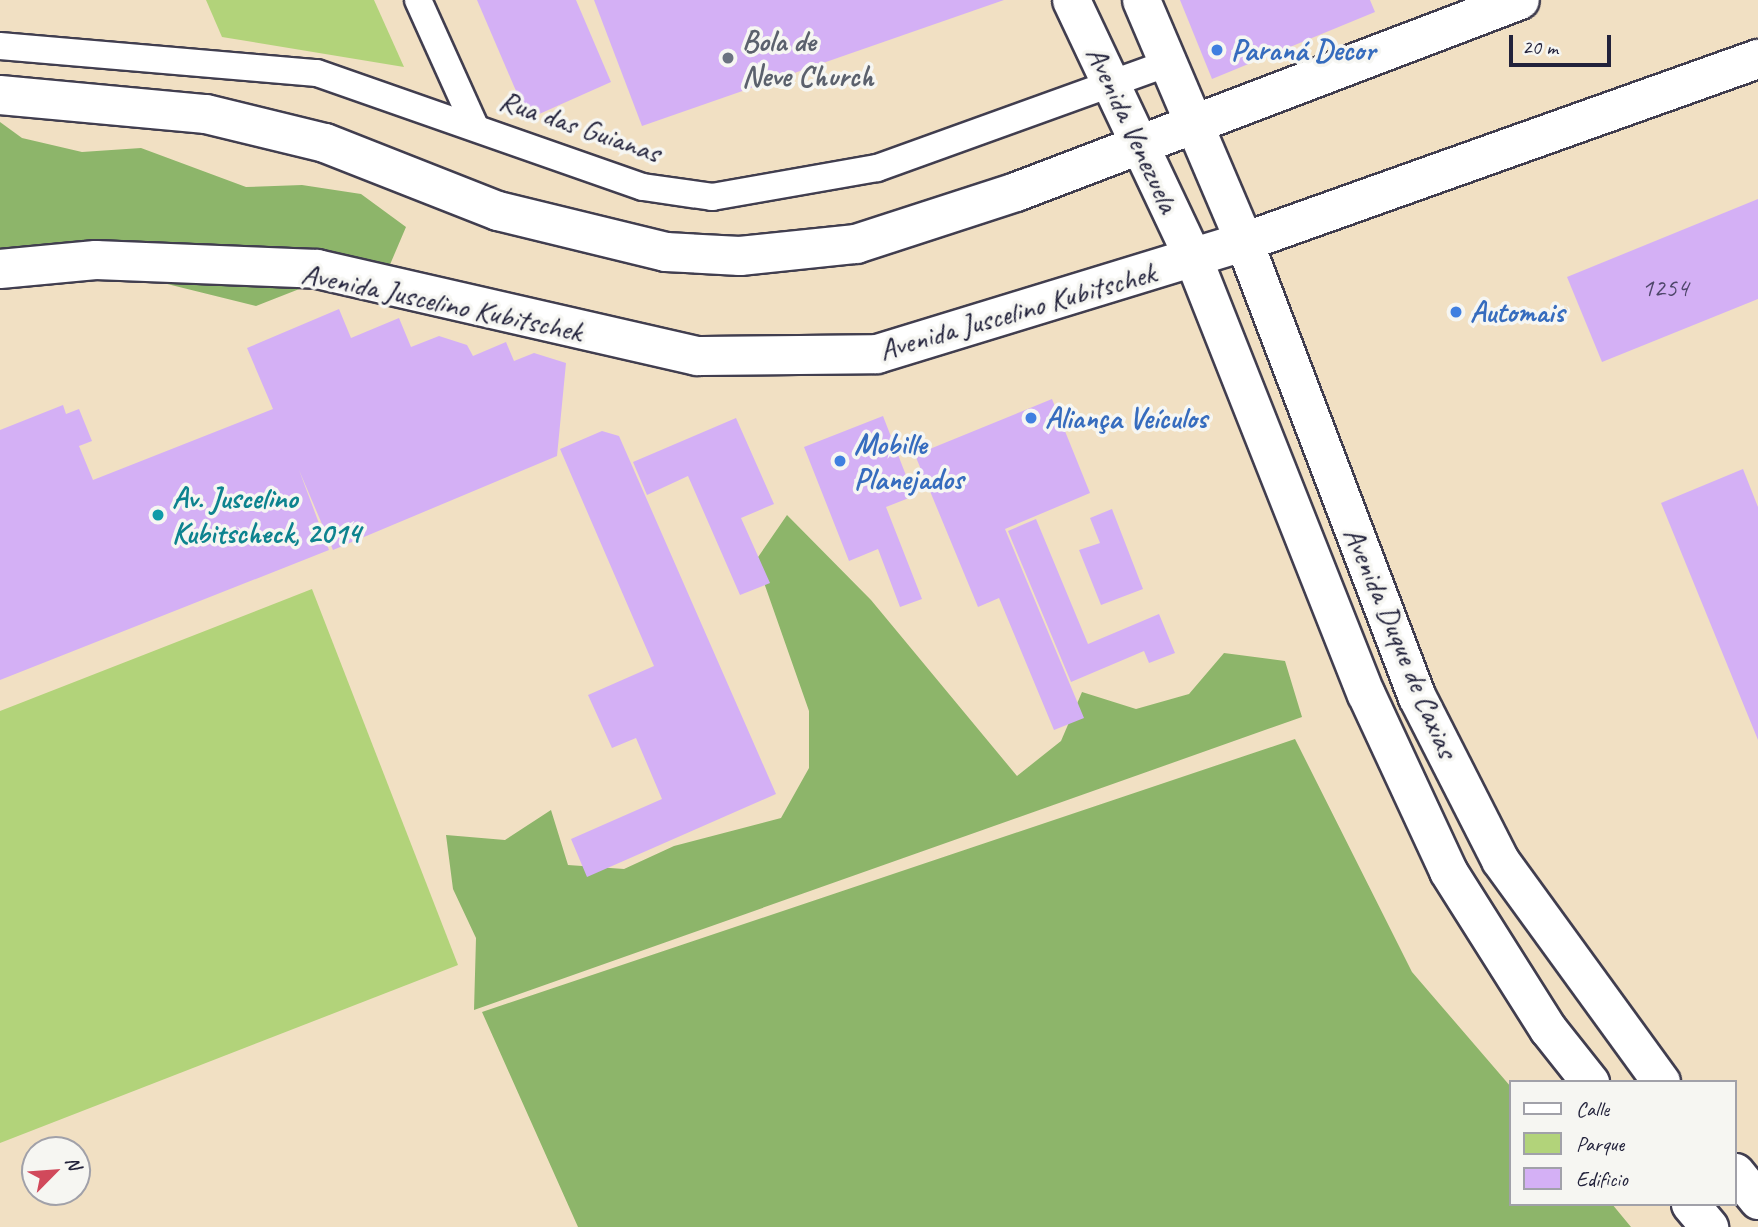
<!DOCTYPE html>
<meta charset="utf-8">
<style>
body{margin:0}
#map{position:relative;width:1758px;height:1227px;overflow:hidden;background:#f1e0c3;font-family:Caveat,sans-serif}
div>[style]{position:absolute}
[style*='--x']{left:calc(var(--x)*1px);top:calc(var(--y)*1px);width:calc(var(--w)*1px);rotate:calc(var(--a)*1deg)}
.green>*{inset:0;background:#b2d37a}
.forest>*{inset:0;background:#8db56a}
.building>*{inset:0;background:#d4b0f5}
.roads{filter:drop-shadow(2px 0 #413e4f) drop-shadow(-2px 0 #413e4f) drop-shadow(0 2px #413e4f) drop-shadow(0 -2px #413e4f)}
.minor>*{height:26px;margin:-13px;padding:0 13px;transform-origin:13px;border-radius:13px;background:#fff}
.secondary>*{height:37px;margin:-18.5px;padding:0 18.5px;transform-origin:18.5px;border-radius:18.5px;background:#fff}
.primary>*{height:38px;margin:-19px;padding:0 19px;transform-origin:19px;border-radius:19px;background:#fff}
.dots>*{width:19px;height:19px;translate:-50% -50%;box-sizing:border-box;border:4px solid #f6f6f2;border-radius:50%}
span{translate:-50% -50%;white-space:nowrap;text-align:center;line-height:1.15;-webkit-text-stroke:7px #f6f6f2;paint-order:stroke}
.number-label{font-size:26px;color:#4e466a}
.number-label span{-webkit-text-stroke-width:0}
.worship-label{font-size:30px;color:#5b616d;font-weight:700}
.left{translate:0 -50%;text-align:left}
.shop-label{font-size:30px;color:#366cbe;font-weight:700}
.street-label{font-size:30px;color:#22223b}
.culture-label{font-size:30px;color:#0d838f;font-weight:700}
.legend{position:absolute;left:1509px;top:1080px;width:228px;height:126px;box-sizing:border-box;background:#f6f6f2;border:2px solid #a1a1a9;margin:0;padding:9px 12px;list-style:none;font-size:21px;color:#22223b}
.legend li{display:flex;align-items:center;gap:14px;height:35px}
.legend b{width:35px;border:2px solid #a1a1a9}
.north{position:absolute;left:21px;top:1136px;width:70px;height:70px;box-sizing:border-box;background:#f6f6f2;border:2px solid #a1a1a9;border-radius:50%;rotate:65deg;font-size:19px;font-weight:700;line-height:28px;text-align:center;color:#22223b}
.north::after{content:'';display:block;margin:auto;width:24px;height:32px;background:#d1495b;clip-path:polygon(50% 0,100% 100%,50% 72%,0 100%)}
.scale{position:absolute;left:1509px;top:35px;width:102px;height:32px;box-sizing:border-box;border:4px solid #22223b;border-top:0;padding-left:9px;font-size:21px;line-height:24px;white-space:nowrap;color:#22223b;-webkit-text-stroke:5px #f6f6f2;paint-order:stroke}
</style>
<div id="map">
<div class="green">
<div style="clip-path:polygon(206px 0,374px 0,404px 67px,222px 37px)"></div>
<div style="clip-path:polygon(312px 589px,458px 965px,0 1143px,0 711px)"></div>
</div>
<div class="forest">
<div style="clip-path:polygon(0 122px,22px 138px,82px 152px,141px 148px,246px 187px,302px 185px,361px 194px,406px 227px,383px 281px,307px 286px,256px 306px,151px 280px,0 276px)"></div>
<div style="clip-path:polygon(787px 515px,871px 600px,1017px 776px,1061px 741px,1082px 692px,1136px 709px,1189px 694px,1224px 653px,1285px 661px,1302px 717px,474px 1010px,476px 938px,453px 889px,446px 835px,505px 840px,551px 810px,568px 865px,624px 869px,674px 846px,781px 818px,809px 768px,809px 711px,756px 560px)"></div>
<div style="clip-path:polygon(1295px 739px,1412px 972px,1511px 1087px,1511px 1204px,1612px 1204px,1631px 1227px,578px 1227px,482px 1012px)"></div>
</div>
<div class="building">
<div style="clip-path:polygon(477px 0,576px 0,611px 82px,528px 119px)"></div>
<div style="clip-path:polygon(594px 0,1004px 0,642px 126px)"></div>
<div style="clip-path:polygon(1180px 0,1370px 0,1375px 12px,1212px 79px)"></div>
<div style="clip-path:polygon(1758px 199px,1758px 299px,1602px 362px,1567px 277px)"></div>
<div style="clip-path:polygon(339px 309px,351px 338px,399px 318px,411px 347px,439px 336px,467px 345px,473px 356px,506px 342px,514px 361px,534px 353px,566px 363px,557px 456px,333px 550px,299px 470px,329px 550px,0 680px,0 430px,63px 405px,66px 414px,79px 409px,92px 441px,79px 446px,93px 480px,273px 409px,247px 348px)"></div>
<div style="clip-path:polygon(1052px 399px,1090px 493px,1005px 529px,1084px 718px,1054px 730px,999px 598px,978px 607px,915px 455px)"></div>
<div style="clip-path:polygon(883px 416px,914px 496px,886px 507px,922px 599px,900px 607px,878px 549px,849px 561px,804px 447px)"></div>
<div style="clip-path:polygon(736px 418px,774px 504px,741px 518px,770px 583px,740px 595px,688px 476px,647px 495px,633px 462px)"></div>
<div style="clip-path:polygon(602px 431px,619px 436px,776px 794px,587px 877px,571px 839px,662px 799px,636px 738px,612px 748px,588px 695px,654px 666px,560px 449px)"></div>
<div style="clip-path:polygon(1743px 469px,1758px 507px,1758px 740px,1661px 503px)"></div>
<div style="clip-path:polygon(1112px 509px,1143px 589px,1101px 605px,1079px 550px,1100px 543px,1090px 518px)"></div>
<div style="clip-path:polygon(1036px 519px,1088px 644px,1159px 614px,1175px 653px,1149px 663px,1144px 651px,1071px 682px,1008px 531px)"></div>
</div>
<div class="roads">
<div class="minor">
<div style="--x:418;--y:0;--w:136;--a:65.7"></div>
<div style="--x:0;--y:46;--w:318;--a:4.9"></div>
<div style="--x:317;--y:73;--w:345;--a:19.3"></div>
<div style="--x:643;--y:187;--w:70;--a:8.2"></div>
<div style="--x:712;--y:197;--w:168;--a:-10"></div>
<div style="--x:877;--y:168;--w:310;--a:-19.8"></div>
</div>
<div class="secondary">
<div style="--x:1071;--y:0;--w:285;--a:64.7"></div>
<div style="--x:1193;--y:258;--w:469;--a:68.4"></div>
<div style="--x:1366;--y:694;--w:195;--a:65.1"></div>
<div style="--x:1448;--y:871;--w:187;--a:57.7"></div>
<div style="--x:1548;--y:1029;--w:68;--a:51.6"></div>
<div style="--x:1141;--y:0;--w:263;--a:66.9"></div>
<div style="--x:1244;--y:242;--w:487;--a:69.2"></div>
<div style="--x:1417;--y:697;--w:183;--a:63"></div>
<div style="--x:1500;--y:860;--w:274;--a:54"></div>
<div style="--x:1735;--y:1172;--w:36;--a:51"></div>
<div style="--x:1690;--y:1204;--w:30;--a:50"></div>
</div>
<div class="primary">
<div style="--x:0;--y:95;--w:207;--a:5.3"></div>
<div style="--x:206;--y:114;--w:122;--a:13.7"></div>
<div style="--x:325;--y:143;--w:186;--a:21.5"></div>
<div style="--x:498;--y:211;--w:173;--a:13.7"></div>
<div style="--x:666;--y:252;--w:74;--a:3.1"></div>
<div style="--x:740;--y:256;--w:117;--a:-5.9"></div>
<div style="--x:856;--y:244;--w:168;--a:-18"></div>
<div style="--x:1016;--y:192;--w:539;--a:-20.85"></div>
<div style="--x:0;--y:269;--w:96;--a:-5.4"></div>
<div style="--x:96;--y:260;--w:221;--a:2.3"></div>
<div style="--x:317;--y:269;--w:390;--a:12.9"></div>
<div style="--x:697;--y:356;--w:180;--a:-0.6"></div>
<div style="--x:877;--y:354;--w:384;--a:-17"></div>
<div style="--x:1244;--y:242;--w:546;--a:-19.6"></div>
</div>
</div>
<div class="dots">
<div style="left:1217px;top:50px;background:#3f7fe0"></div>
<div style="left:728px;top:58px;background:#6b7280"></div>
<div style="left:1456px;top:312px;background:#3f7fe0"></div>
<div style="left:1031px;top:418px;background:#3f7fe0"></div>
<div style="left:840px;top:461px;background:#3f7fe0"></div>
<div style="left:158px;top:515px;background:#0f9aa8"></div>
</div>
<div class="number-label">
<span style="left:1665px;top:288px">1254</span>
</div>
<div class="worship-label">
<span class="left" style="left:742px;top:58px">Bola de<br>Neve Church</span>
</div>
<div class="shop-label">
<span class="left" style="left:1231px;top:50px">Paraná Decor</span>
<span class="left" style="left:1470px;top:312px">Automais</span>
<span class="left" style="left:1045px;top:418px">Aliança Veículos</span>
<span class="left" style="left:854px;top:461px">Mobille<br>Planejados</span>
</div>
<div class="street-label">
<span style="left:580px;top:126px;rotate:19deg">Rua das Guianas</span>
<span style="left:1133px;top:129px;rotate:65deg">Avenida Venezuela</span>
<span style="left:442px;top:302px;rotate:12deg">Avenida Juscelino Kubitschek</span>
<span style="left:1017px;top:311px;rotate:-16deg">Avenida Juscelino Kubitschek</span>
<span style="left:1401px;top:642px;rotate:67deg">Avenida Duque de Caxias</span>
</div>
<div class="culture-label">
<span class="left" style="left:172px;top:515px">Av. Juscelino<br>Kubitscheck, 2014</span>
</div>
<ul class="legend">
<li><b style="height:9px;background:#fff"></b>Calle</li>
<li><b style="height:19px;background:#b2d37a"></b>Parque</li>
<li><b style="height:19px;background:#d4b0f5"></b>Edificio</li>
</ul>
<div class="north">N</div>
<div class="scale">20 m</div>
</div>
